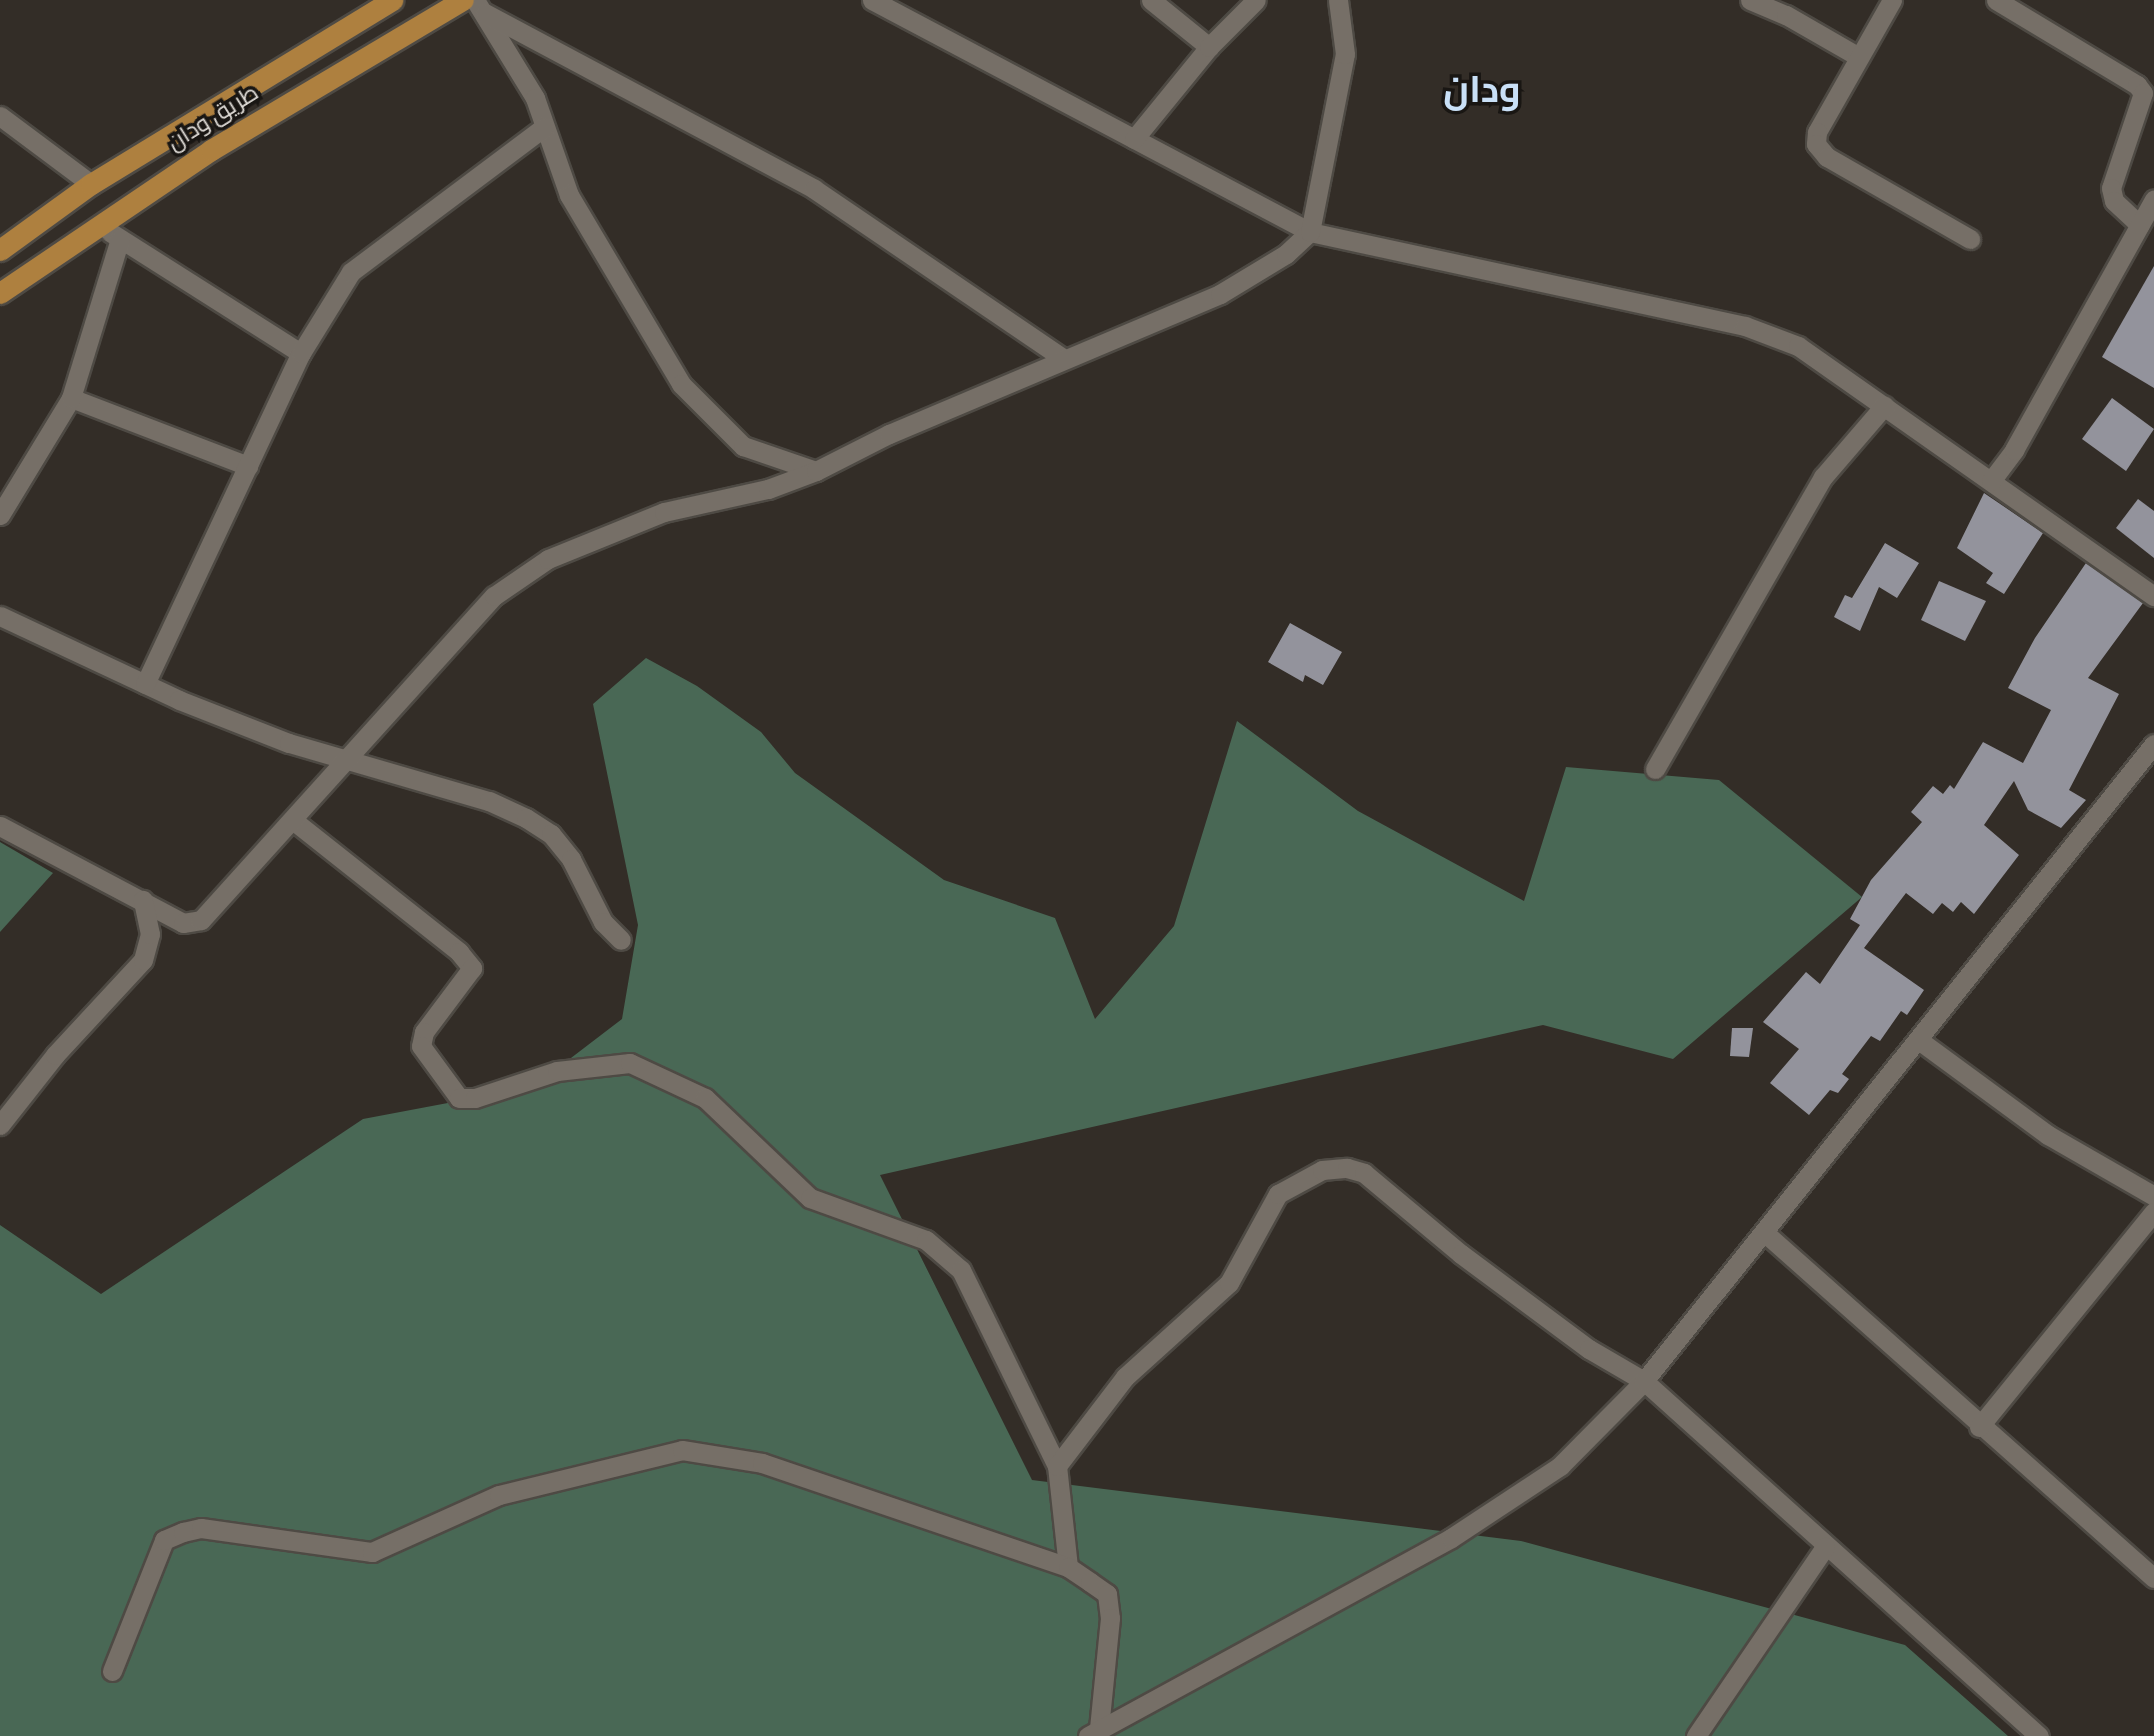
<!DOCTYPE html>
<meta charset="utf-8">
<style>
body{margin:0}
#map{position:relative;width:2154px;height:1736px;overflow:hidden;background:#332d27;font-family:"Source Sans 3",Cairo,sans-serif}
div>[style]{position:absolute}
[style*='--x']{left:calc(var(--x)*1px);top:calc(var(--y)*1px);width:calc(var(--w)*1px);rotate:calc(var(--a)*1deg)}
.forest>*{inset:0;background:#496855}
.building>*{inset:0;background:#93939c}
.roads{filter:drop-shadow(2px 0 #4e4a44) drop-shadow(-2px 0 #4e4a44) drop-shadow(0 2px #4e4a44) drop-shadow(0 -2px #4e4a44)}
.minor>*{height:19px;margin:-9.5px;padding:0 9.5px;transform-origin:9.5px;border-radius:9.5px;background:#766f67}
.major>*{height:21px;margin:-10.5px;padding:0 10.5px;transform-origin:10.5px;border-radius:10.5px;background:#ae803f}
span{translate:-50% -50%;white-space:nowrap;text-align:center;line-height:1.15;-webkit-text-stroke:7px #191613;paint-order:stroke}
.street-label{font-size:23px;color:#e1ddd8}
.town-label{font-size:37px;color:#c9e0f7;font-weight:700}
</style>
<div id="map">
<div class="forest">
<div style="clip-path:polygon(646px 658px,697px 686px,761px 732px,795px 773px,944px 880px,1055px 918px,1095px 1019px,1174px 926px,1237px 721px,1358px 811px,1524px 901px,1566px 767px,1719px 780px,1862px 897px,1673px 1059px,1543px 1025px,880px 1175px,1032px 1480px,1521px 1541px,1905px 1645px,2008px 1736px,0 1736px,0 1225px,101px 1294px,363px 1119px,533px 1087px,622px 1019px,638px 925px,593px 704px)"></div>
<div style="clip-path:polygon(0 842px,53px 873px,0 932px)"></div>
</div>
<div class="building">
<div style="clip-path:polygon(2154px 266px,2154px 388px,2102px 357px)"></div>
<div style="clip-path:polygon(2112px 398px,2154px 429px,2126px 471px,2082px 439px)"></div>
<div style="clip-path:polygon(1984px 493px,2043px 533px,2004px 594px,1986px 583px,1993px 573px,1957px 548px)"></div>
<div style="clip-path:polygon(2138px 499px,2154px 511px,2154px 558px,2116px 528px)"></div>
<div style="clip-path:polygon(1885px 543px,1919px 563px,1897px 598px,1879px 587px,1860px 631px,1834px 617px,1845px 595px,1852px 598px)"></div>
<div style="clip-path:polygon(2086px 563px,2143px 603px,2088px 678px,2119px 694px,2069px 790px,2086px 800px,2061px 828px,2028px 810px,2014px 781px,1984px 825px,2019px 855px,1974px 914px,1961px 902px,1953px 912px,1942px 903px,1933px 914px,1906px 893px,1864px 948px,1924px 990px,1907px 1015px,1901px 1011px,1880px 1041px,1871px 1036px,1842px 1074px,1849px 1079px,1838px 1093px,1830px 1090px,1809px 1115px,1770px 1083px,1799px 1049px,1763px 1022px,1806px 972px,1820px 984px,1860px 925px,1850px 919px,1871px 880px,1922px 822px,1911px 812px,1933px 786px,1943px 794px,1950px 785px,1954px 789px,1983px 742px,2023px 763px,2051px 710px,2008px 688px,2035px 638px)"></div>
<div style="clip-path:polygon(1939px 581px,1986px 601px,1965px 641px,1921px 620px)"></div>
<div style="clip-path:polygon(1290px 623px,1342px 652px,1323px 685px,1305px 675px,1303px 682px,1268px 662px)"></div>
<div style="clip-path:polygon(1732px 1028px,1753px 1028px,1749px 1057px,1730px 1056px)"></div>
</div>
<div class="roads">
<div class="minor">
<div style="--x:475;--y:0;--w:115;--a:58.5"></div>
<div style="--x:535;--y:98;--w:103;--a:70.7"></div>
<div style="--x:569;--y:195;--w:220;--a:59.3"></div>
<div style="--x:681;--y:384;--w:88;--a:45"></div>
<div style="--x:743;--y:446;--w:77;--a:18.9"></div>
<div style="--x:872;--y:0;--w:496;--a:27.9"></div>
<div style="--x:1310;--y:232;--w:445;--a:12.2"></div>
<div style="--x:1745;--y:326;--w:57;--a:20.7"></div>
<div style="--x:1798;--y:346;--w:435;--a:35.1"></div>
<div style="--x:1151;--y:0;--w:75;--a:39"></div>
<div style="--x:1750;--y:0;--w:39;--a:23"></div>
<div style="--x:1786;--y:15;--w:84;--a:29.9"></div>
<div style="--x:1892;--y:0;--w:152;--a:119.6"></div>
<div style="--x:1817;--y:132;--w:12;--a:95"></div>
<div style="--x:1816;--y:144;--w:17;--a:50"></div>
<div style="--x:1827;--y:157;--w:165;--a:29.8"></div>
<div style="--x:1996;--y:0;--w:165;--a:31.1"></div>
<div style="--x:2137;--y:85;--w:10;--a:53"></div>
<div style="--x:2143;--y:93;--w:100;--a:108.6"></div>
<div style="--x:2111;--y:188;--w:13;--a:77"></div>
<div style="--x:2114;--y:201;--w:35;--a:43"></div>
<div style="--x:485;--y:13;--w:373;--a:28.1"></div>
<div style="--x:814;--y:189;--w:302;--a:34.2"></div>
<div style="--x:0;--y:116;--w:114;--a:36.8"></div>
<div style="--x:1134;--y:139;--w:119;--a:-50.8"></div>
<div style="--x:1209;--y:47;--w:66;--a:-45"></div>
<div style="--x:110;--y:232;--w:226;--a:32.4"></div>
<div style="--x:71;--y:398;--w:190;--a:21"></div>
<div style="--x:1991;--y:481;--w:39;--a:-53"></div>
<div style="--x:2014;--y:450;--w:287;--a:-60.8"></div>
<div style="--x:0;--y:515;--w:137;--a:-58.7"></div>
<div style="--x:71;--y:398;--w:166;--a:-72.9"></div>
<div style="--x:0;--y:616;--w:198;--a:25.1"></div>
<div style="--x:179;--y:700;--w:118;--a:21.4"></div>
<div style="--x:289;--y:743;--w:208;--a:16.2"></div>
<div style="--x:489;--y:801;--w:41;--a:24.7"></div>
<div style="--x:526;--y:818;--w:30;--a:33"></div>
<div style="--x:551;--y:834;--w:32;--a:51"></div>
<div style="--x:571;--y:859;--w:71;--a:63.1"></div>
<div style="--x:603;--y:922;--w:25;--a:45"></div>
<div style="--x:145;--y:684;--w:366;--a:-64.8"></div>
<div style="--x:301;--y:353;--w:95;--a:-58.3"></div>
<div style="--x:351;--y:272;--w:241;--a:-36.9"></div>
<div style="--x:1655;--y:769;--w:337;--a:-60.1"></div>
<div style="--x:1823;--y:477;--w:94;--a:-49.3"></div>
<div style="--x:294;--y:821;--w:211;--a:38.4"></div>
<div style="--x:459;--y:952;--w:21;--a:51"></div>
<div style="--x:472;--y:968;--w:80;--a:126.9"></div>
<div style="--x:424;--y:1032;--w:14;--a:102"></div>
<div style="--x:421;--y:1046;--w:64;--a:53.8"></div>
<div style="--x:459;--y:1098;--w:16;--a:0"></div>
<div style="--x:475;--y:1098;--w:86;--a:-18.2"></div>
<div style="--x:557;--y:1071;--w:73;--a:-6.3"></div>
<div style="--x:630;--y:1063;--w:83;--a:25"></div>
<div style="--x:705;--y:1098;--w:145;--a:43.6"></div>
<div style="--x:810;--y:1198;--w:123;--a:19.9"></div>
<div style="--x:926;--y:1240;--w:46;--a:40.6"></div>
<div style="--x:961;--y:1270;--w:218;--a:63.9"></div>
<div style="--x:0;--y:826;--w:207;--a:27.9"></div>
<div style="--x:183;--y:923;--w:18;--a:-9"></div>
<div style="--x:201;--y:920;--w:437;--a:-47.9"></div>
<div style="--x:494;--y:596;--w:65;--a:-34.4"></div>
<div style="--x:548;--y:559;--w:125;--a:-22.1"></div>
<div style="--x:664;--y:512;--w:107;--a:-12.5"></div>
<div style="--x:768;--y:489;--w:51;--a:-20.6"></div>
<div style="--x:816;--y:471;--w:82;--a:-26.9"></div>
<div style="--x:889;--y:434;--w:359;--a:-22.9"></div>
<div style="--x:1220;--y:294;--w:77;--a:-31.2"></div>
<div style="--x:1286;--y:254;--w:33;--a:-43"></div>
<div style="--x:1310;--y:232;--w:181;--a:-78.9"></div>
<div style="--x:1345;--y:54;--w:54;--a:-97.4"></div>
<div style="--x:1920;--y:1041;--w:159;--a:36.3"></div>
<div style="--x:2048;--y:1135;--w:122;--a:29.9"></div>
<div style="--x:0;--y:1125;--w:89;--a:-51.8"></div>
<div style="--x:55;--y:1055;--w:129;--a:-47.2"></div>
<div style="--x:143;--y:960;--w:27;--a:-75"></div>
<div style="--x:150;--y:934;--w:35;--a:-102"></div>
<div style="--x:1765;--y:1233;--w:520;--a:41.57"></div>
<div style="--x:1979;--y:1427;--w:277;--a:-50.9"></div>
<div style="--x:1068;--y:1567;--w:102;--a:-96.2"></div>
<div style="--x:1057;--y:1466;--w:112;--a:-52.6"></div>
<div style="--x:1125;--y:1377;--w:140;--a:-42.1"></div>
<div style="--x:1229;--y:1283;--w:102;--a:-61.2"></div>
<div style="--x:1278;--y:1194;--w:50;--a:-28.6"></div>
<div style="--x:1322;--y:1170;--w:25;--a:-5"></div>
<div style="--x:1347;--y:1168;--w:18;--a:16"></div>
<div style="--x:1364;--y:1173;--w:126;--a:39.9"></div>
<div style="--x:1461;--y:1254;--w:159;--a:36.6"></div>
<div style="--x:1589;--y:1349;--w:64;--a:30.2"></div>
<div style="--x:1644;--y:1381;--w:531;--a:41.95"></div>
<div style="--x:112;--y:1671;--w:141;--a:-68.3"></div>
<div style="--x:164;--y:1540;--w:21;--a:-23"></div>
<div style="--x:183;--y:1532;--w:18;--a:-13"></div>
<div style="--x:201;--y:1528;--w:173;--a:8"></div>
<div style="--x:372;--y:1552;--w:139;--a:-24.2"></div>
<div style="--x:499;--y:1495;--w:188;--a:-13.8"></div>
<div style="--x:682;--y:1450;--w:81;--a:9.2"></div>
<div style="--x:762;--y:1463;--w:323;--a:18.8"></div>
<div style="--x:1068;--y:1567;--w:27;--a:34"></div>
<div style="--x:1090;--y:1582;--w:21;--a:35"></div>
<div style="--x:1107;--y:1594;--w:24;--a:83"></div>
<div style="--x:1110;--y:1618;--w:112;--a:95.7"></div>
<div style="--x:1088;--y:1736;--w:413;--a:-28.6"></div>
<div style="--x:1451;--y:1538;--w:131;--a:-33.4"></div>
<div style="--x:1560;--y:1466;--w:120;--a:-45.3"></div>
<div style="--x:1644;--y:1381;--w:816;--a:-51.32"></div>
<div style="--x:1696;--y:1736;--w:229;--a:-55.7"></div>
</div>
<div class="major">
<div style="--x:0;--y:250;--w:112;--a:-36"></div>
<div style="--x:91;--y:184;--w:353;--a:-31.4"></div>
<div style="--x:0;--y:293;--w:255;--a:-34.1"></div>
<div style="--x:211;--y:150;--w:293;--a:-30.8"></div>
</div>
</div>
<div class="street-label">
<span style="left:213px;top:118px;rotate:-32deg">طريق ودان</span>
</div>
<div class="town-label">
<span style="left:1482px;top:91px">ودان</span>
</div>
</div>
